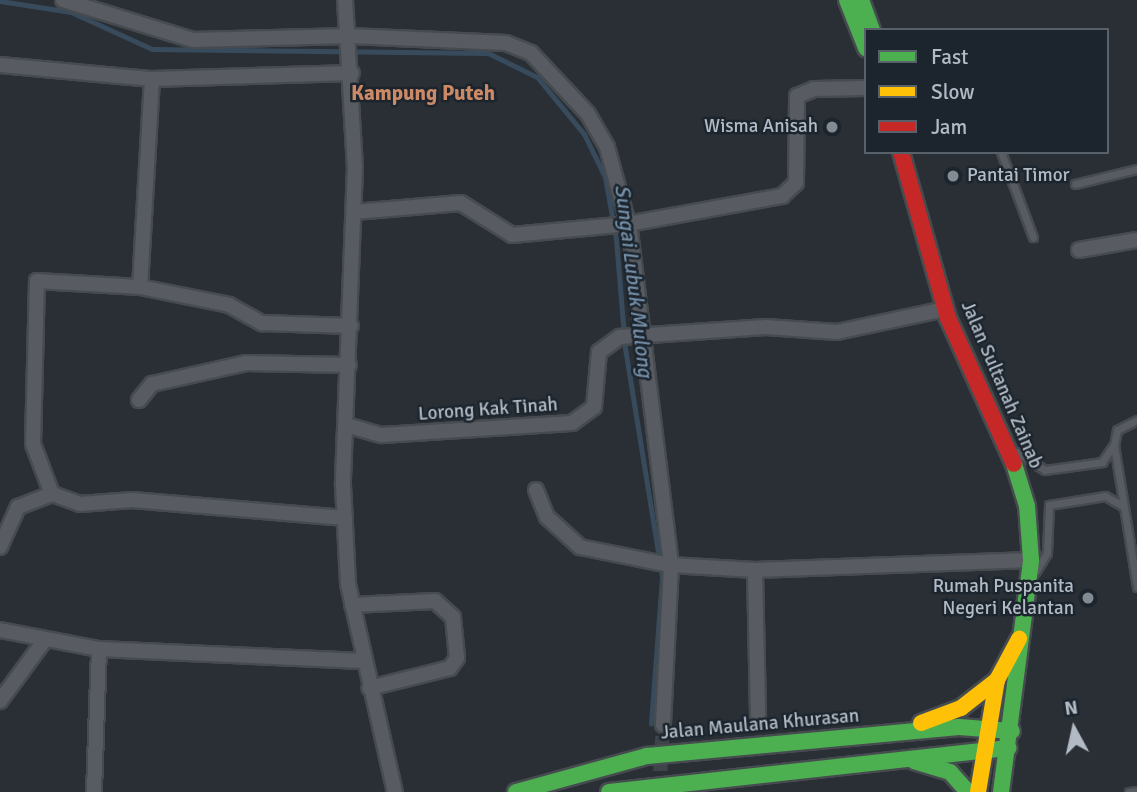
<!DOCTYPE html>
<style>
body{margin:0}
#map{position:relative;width:1137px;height:792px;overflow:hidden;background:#292f34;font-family:Signika,sans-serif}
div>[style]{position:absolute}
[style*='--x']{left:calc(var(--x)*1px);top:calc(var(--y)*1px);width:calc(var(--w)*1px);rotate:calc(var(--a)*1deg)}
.stream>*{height:5px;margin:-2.5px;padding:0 2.5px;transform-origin:2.5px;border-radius:2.5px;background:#384b5d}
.street-tunnel>*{height:14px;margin-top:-7px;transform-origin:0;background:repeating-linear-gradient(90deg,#3e444a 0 14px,transparent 0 21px)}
.roads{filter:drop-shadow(2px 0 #464b4f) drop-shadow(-2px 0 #464b4f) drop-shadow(0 2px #464b4f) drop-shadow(0 -2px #464b4f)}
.lane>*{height:7px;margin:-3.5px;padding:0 3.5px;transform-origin:3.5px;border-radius:3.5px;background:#585c62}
.street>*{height:14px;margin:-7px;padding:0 7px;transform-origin:7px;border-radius:7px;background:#585c62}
.fast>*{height:16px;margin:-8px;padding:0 8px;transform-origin:8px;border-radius:8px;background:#4caf50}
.slow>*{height:16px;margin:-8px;padding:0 8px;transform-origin:8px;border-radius:8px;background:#ffc107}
.jam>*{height:16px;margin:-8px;padding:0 8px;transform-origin:8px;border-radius:8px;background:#c62828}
.dots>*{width:19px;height:19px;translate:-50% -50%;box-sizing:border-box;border:4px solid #1c252e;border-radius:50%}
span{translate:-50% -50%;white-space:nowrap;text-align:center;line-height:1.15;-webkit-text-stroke:5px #1c252e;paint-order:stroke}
.poi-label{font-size:19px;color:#b2bbc5}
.right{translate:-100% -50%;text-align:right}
.left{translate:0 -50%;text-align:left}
.street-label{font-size:19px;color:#b2bbc5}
.neighbourhood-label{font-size:21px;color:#cc8967;font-weight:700}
.water-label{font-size:21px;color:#758fa7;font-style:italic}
.legend{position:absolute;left:864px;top:28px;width:245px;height:126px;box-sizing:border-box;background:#1c252e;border:2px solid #58616a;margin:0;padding:9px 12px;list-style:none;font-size:21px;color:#b2bbc5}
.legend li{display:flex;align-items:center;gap:14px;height:35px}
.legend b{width:35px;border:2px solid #58616a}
.north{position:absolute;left:1039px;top:694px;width:70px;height:70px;-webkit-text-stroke:5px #1c252e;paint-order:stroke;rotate:352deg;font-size:19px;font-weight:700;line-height:28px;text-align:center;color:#b2bbc5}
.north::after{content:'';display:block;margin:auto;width:24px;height:32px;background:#b2bbc5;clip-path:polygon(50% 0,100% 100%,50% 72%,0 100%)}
</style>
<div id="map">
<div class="stream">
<div style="--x:0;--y:1;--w:72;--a:8.8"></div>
<div style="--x:71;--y:12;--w:89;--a:24.6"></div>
<div style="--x:152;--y:49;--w:336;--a:0.7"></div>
<div style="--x:488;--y:53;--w:55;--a:26.1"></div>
<div style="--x:537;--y:77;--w:74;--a:50.5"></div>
<div style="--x:584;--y:134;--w:48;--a:64"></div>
<div style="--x:605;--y:177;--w:63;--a:79.9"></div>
<div style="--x:616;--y:239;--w:109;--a:85.3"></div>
<div style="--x:625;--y:348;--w:232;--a:80.8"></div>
<div style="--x:662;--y:577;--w:147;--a:94.3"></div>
</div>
<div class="street-tunnel">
<div style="--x:659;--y:792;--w:67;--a:-86.6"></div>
</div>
<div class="roads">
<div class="lane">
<div style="--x:1001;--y:152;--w:91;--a:69.4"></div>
<div style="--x:1075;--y:184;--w:64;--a:-13.6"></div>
<div style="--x:1137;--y:420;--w:22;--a:153"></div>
<div style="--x:1117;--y:430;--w:15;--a:101"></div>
<div style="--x:1114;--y:445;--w:144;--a:80.8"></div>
<div style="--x:1017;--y:452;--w:33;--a:33"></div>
<div style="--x:1045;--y:470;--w:58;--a:-8"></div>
<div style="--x:1102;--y:462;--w:21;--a:-55"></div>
<div style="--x:1036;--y:571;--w:21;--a:-59"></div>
<div style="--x:1047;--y:553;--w:48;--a:-87.6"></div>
<div style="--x:1049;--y:505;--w:57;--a:-9.1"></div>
<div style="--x:1105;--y:496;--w:21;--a:29"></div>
<div style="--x:1129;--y:792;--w:8;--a:-7"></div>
</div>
<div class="street">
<div style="--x:63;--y:0;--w:136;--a:17.1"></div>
<div style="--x:193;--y:40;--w:157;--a:-1.5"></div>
<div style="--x:350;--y:36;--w:156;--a:2.6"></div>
<div style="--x:506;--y:43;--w:27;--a:22"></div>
<div style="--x:531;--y:53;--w:83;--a:46.9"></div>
<div style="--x:588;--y:114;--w:38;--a:60"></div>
<div style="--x:607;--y:147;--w:87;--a:74.7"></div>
<div style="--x:630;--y:231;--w:337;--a:83"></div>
<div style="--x:671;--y:565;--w:160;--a:92.9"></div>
<div style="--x:345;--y:0;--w:167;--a:86.6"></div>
<div style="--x:355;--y:167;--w:318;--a:92.2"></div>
<div style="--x:343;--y:485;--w:99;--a:87.1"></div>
<div style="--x:348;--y:584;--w:213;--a:77.3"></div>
<div style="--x:0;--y:65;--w:153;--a:5.3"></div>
<div style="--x:152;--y:79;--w:200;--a:-1.7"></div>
<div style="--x:354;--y:212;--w:107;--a:-4.8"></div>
<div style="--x:461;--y:203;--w:60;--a:32.1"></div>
<div style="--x:512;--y:235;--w:117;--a:-5.4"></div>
<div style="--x:628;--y:224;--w:157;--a:-10.3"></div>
<div style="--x:782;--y:196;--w:19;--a:-43"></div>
<div style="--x:796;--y:183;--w:87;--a:-89.3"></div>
<div style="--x:797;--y:96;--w:18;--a:-22"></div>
<div style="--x:814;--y:89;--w:52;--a:-1.1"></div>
<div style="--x:1079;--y:250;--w:59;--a:-9.8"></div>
<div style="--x:140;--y:287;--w:208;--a:-86.7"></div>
<div style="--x:139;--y:400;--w:21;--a:-51"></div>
<div style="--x:152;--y:384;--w:96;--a:-12.6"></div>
<div style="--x:246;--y:363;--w:103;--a:1.1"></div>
<div style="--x:346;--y:425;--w:37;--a:16"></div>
<div style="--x:382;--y:435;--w:190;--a:-3.6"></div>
<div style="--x:572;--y:423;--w:27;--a:-36"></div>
<div style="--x:594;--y:407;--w:55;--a:-84.8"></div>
<div style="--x:599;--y:352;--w:26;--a:-36"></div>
<div style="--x:620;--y:337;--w:146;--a:-3.9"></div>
<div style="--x:766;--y:327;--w:71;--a:4"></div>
<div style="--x:837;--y:332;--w:110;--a:-12"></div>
<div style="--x:536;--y:490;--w:29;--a:68"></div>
<div style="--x:547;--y:517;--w:45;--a:42.3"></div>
<div style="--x:580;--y:547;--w:92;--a:11.3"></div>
<div style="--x:670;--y:565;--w:85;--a:3.4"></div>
<div style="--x:755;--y:570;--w:276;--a:-2.1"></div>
<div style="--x:345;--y:518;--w:214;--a:-175.2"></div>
<div style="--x:132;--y:500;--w:52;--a:175.6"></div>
<div style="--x:80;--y:504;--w:30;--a:-160"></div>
<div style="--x:52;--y:494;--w:53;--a:-110.8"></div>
<div style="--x:33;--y:444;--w:163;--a:-88.6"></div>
<div style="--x:37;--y:281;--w:103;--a:3.3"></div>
<div style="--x:140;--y:287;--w:91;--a:11.4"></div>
<div style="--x:229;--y:305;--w:38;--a:29"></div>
<div style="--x:262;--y:323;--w:89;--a:1.9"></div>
<div style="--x:0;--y:547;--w:44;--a:-65.8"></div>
<div style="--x:18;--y:507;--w:36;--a:-21"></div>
<div style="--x:755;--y:570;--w:145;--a:88.8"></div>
<div style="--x:352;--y:605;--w:83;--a:-2.8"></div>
<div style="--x:435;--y:601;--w:24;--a:42"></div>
<div style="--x:453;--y:617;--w:41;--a:84.4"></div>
<div style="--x:457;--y:658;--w:12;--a:125"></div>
<div style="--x:450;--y:668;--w:83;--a:166.1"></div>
<div style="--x:0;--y:630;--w:101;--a:10.9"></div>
<div style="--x:99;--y:649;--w:263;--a:2.6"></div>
<div style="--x:0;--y:701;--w:74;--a:-53.7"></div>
<div style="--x:94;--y:792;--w:143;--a:-88"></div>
</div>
<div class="fast">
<div style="--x:847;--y:0;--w:52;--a:68.4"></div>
<div style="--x:861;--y:0;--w:32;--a:70"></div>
<div style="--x:914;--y:761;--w:38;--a:17"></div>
<div style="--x:950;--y:772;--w:27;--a:48"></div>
<div style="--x:516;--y:792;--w:136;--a:-15.4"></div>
<div style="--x:647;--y:756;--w:313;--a:-5.3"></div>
<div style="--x:959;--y:727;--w:53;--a:4.3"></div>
<div style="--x:609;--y:792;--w:402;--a:-6.3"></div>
<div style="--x:1001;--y:792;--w:234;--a:-82.6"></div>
<div style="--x:1031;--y:560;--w:54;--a:-94.2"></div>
<div style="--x:1027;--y:506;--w:44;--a:-107.2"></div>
</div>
<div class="slow">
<div style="--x:921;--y:723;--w:43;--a:-20.6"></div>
<div style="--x:961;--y:708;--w:46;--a:-37.9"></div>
<div style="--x:978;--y:792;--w:114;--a:-80.4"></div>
<div style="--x:997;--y:680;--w:47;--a:-61.8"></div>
</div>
<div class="jam">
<div style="--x:901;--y:152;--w:173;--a:74.2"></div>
<div style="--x:948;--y:318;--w:160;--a:65.7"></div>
</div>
</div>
<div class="dots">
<div style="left:832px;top:127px;background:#828a92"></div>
<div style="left:953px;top:176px;background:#828a92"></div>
<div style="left:1088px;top:598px;background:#828a92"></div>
</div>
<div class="poi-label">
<span class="right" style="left:818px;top:127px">Wisma Anisah</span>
<span class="left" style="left:967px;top:176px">Pantai Timor</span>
<span class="right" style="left:1074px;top:598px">Rumah Puspanita<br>Negeri Kelantan</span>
</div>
<div class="street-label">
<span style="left:1001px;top:385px;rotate:67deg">Jalan Sultanah Zainab</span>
<span style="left:488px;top:410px;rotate:-4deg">Lorong Kak Tinah</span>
<span style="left:760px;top:725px;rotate:-5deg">Jalan Maulana Khurasan</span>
</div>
<div class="neighbourhood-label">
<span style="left:423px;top:93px">Kampung Puteh</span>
</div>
<div class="water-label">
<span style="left:634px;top:281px;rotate:83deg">Sungai Lubuk Mulong</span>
</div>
<ul class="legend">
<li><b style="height:9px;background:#4caf50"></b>Fast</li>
<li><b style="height:9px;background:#ffc107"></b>Slow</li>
<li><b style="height:9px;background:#c62828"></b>Jam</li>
</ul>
<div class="north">N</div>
</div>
